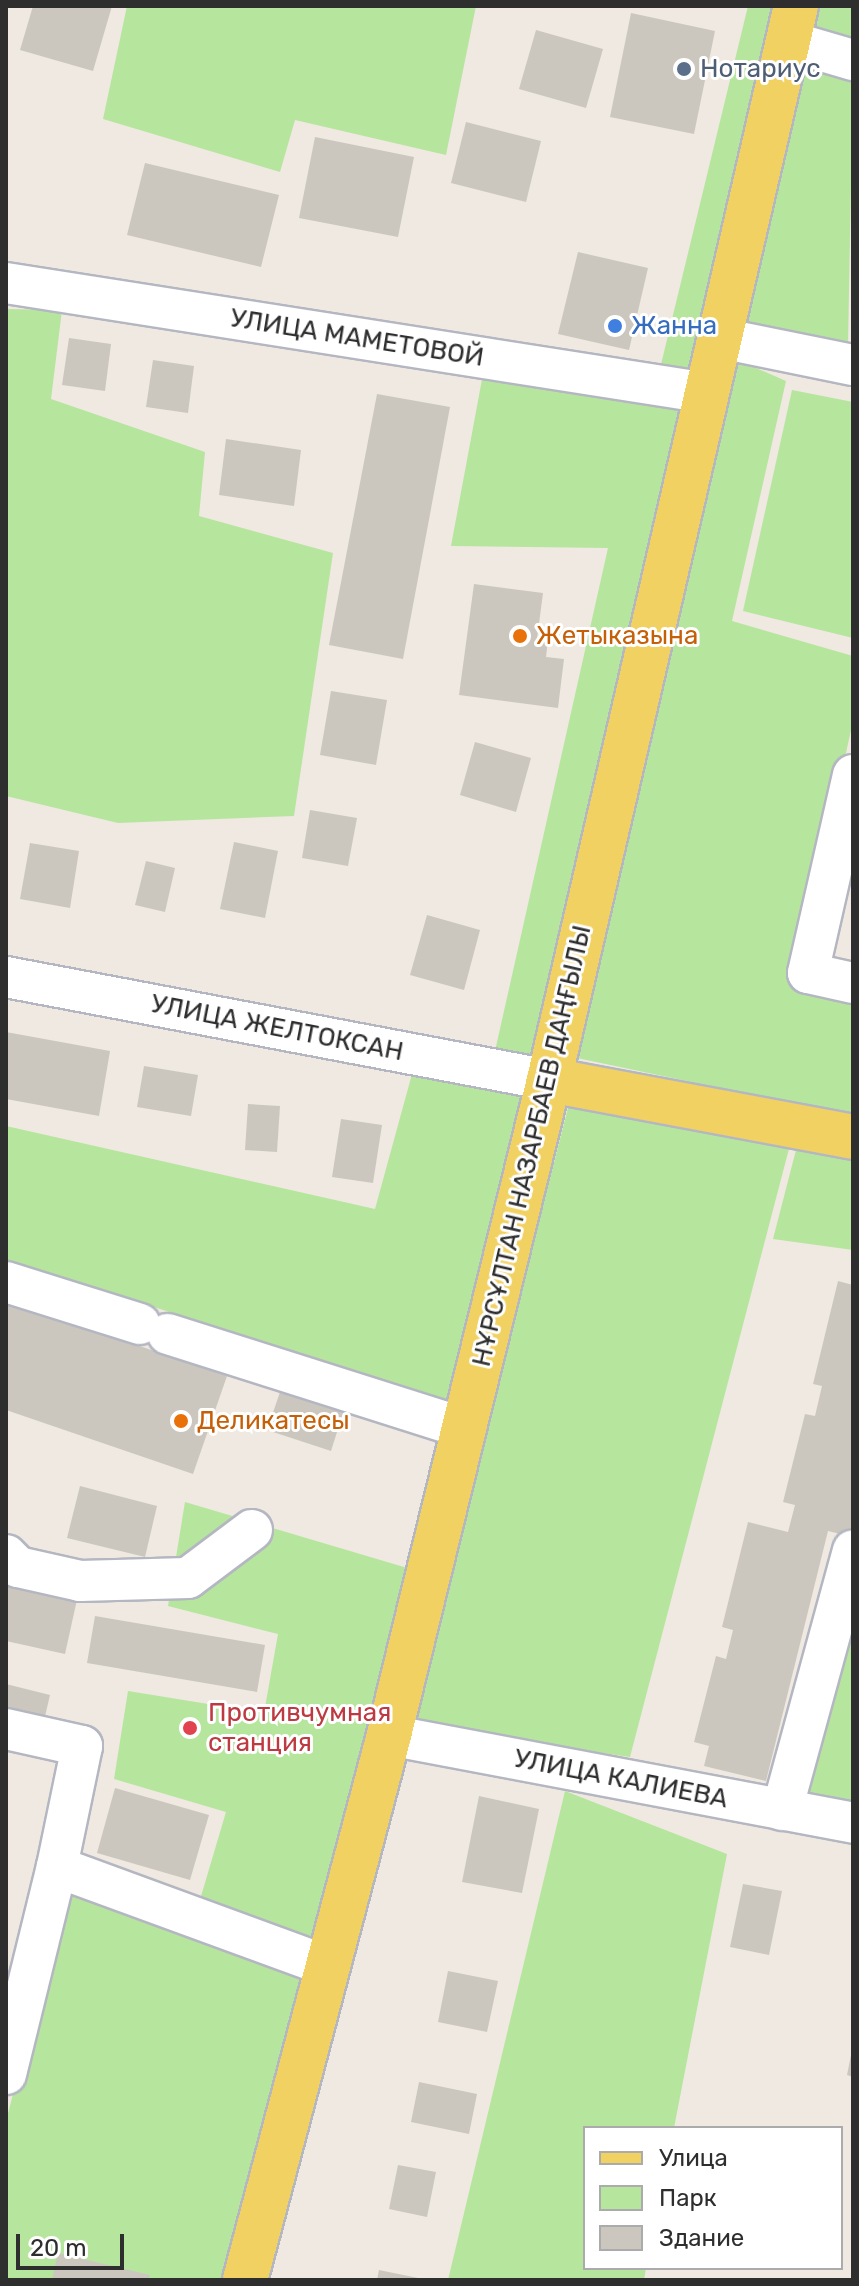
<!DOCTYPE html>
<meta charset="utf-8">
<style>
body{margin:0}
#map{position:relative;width:859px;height:2286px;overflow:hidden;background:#efe9e1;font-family:Rubik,sans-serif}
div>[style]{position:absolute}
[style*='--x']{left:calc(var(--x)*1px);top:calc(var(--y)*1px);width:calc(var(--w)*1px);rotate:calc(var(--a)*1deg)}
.green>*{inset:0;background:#b6e59e}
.building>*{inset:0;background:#cbc7bf}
.roads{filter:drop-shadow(2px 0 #b4b7c1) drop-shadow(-2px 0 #b4b7c1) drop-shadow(0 2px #b4b7c1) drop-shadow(0 -2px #b4b7c1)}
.minor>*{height:40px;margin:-20px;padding:0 20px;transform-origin:20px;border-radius:20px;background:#fff}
.major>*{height:44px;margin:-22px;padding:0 22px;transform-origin:22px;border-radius:22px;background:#f2d163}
.dots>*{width:22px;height:22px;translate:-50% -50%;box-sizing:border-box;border:4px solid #fff;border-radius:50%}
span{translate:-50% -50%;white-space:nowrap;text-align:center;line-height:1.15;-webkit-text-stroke:6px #fff;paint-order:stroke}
.service-label{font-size:26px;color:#4e5e75}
.left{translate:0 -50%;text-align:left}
.shop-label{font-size:26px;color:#366cbe}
.street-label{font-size:26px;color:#2e2e2e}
.food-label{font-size:26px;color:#c56008}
.health-label{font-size:26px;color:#be3a42}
.frame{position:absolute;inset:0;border:8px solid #2e2e2e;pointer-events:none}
.legend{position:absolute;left:583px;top:2126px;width:260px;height:144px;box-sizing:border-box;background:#fff;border:2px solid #ababab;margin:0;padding:10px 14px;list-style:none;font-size:24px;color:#2e2e2e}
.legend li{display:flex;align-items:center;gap:16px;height:40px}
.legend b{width:40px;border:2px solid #ababab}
.scale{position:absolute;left:16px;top:2234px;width:108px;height:36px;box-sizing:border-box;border:4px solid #2e2e2e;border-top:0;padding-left:10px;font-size:24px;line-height:28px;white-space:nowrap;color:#2e2e2e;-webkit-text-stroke:6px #fff;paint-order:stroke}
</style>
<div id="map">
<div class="green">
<div style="clip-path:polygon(127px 6px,476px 6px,446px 155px,295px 120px,280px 172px,103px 119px)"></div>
<div style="clip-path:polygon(748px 6px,792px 6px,540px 1061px,495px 1051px,608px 548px,451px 546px,483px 374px,656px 385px)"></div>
<div style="clip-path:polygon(816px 6px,853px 6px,853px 43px,811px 26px)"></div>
<div style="clip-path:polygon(800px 54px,853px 76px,848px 345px,742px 330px)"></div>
<div style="clip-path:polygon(6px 309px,62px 310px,51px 399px,205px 452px,199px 516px,333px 553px,294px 816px,118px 823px,6px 796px)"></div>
<div style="clip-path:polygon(738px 360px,786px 381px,732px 621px,853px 656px,853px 721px,796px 981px,853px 996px,853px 1116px,577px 1058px)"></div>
<div style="clip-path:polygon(792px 390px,853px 402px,853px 638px,743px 611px)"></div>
<div style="clip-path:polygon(412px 1074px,532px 1093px,449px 1401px,6px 1260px,6px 1126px,375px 1209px)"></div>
<div style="clip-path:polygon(571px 1096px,791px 1141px,630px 1757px,410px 1725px)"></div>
<div style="clip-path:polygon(796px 1150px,853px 1157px,853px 1250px,773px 1239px)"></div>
<div style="clip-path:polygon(185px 1502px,414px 1570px,321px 1940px,199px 1903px,226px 1812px,114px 1779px,128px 1691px,264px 1713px,278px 1634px,168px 1606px)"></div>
<div style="clip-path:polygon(843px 1637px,853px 1639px,853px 1811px,794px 1799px)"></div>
<div style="clip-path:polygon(565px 1791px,727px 1854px,674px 2128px,585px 2128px,585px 2268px,646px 2268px,644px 2280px,448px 2280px)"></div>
<div style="clip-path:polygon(67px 1887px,312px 1978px,234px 2280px,6px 2280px,6px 2121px)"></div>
</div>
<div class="building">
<div style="clip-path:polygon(33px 6px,112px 6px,93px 71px,20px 50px)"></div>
<div style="clip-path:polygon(631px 13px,715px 31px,694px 134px,610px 117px)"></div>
<div style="clip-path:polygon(536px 30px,603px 49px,586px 108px,519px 89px)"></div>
<div style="clip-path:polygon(466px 122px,541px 141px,526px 202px,451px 183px)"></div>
<div style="clip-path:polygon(315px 137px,414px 157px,398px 237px,299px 218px)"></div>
<div style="clip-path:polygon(145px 163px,279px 195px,261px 267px,127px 235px)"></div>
<div style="clip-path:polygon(578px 252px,648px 268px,629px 350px,558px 334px)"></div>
<div style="clip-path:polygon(69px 338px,111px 344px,105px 391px,62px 385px)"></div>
<div style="clip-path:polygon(153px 360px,194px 366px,188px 413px,146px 407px)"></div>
<div style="clip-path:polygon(377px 394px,450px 407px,403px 659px,329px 645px)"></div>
<div style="clip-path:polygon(226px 439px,301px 450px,294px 506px,219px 495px)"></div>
<div style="clip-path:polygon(474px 584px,543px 593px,537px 639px,548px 640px,546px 657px,564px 659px,558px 708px,459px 695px)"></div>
<div style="clip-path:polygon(331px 691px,387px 700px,376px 765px,320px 755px)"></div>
<div style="clip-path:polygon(475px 742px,531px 758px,516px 812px,460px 795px)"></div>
<div style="clip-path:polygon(310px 810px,357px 818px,348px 866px,302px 858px)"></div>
<div style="clip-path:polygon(234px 842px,278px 851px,265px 918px,220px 909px)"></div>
<div style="clip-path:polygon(30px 843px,79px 851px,70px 908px,20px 899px)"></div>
<div style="clip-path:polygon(146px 861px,175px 868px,165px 912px,135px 905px)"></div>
<div style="clip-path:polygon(427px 915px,480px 930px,464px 990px,410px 975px)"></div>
<div style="clip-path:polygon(6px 1032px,110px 1051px,99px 1116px,6px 1099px)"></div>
<div style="clip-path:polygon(144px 1066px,198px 1075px,191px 1116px,137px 1107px)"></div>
<div style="clip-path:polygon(248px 1104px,280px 1106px,277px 1152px,245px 1150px)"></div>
<div style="clip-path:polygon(341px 1119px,382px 1125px,373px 1183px,332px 1177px)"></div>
<div style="clip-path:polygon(838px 1281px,853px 1285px,853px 1519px,849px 1536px,828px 1531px,766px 1781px,704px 1766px,709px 1746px,694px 1742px,716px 1656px,726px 1659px,733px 1630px,722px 1627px,748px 1522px,788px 1532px,795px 1505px,783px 1502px,805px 1414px,815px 1416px,822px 1386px,813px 1384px)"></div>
<div style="clip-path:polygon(6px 1300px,227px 1376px,193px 1474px,6px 1410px)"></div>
<div style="clip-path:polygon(280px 1392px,343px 1413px,331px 1451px,267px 1430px)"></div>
<div style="clip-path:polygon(80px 1486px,157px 1506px,145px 1557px,67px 1538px)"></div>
<div style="clip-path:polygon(6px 1579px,78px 1595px,65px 1654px,6px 1641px)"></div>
<div style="clip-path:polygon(95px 1616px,265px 1645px,257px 1692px,87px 1663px)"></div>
<div style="clip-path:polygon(6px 1684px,50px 1695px,43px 1725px,6px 1715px)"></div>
<div style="clip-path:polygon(115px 1788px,209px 1815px,190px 1880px,97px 1853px)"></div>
<div style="clip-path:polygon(479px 1796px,539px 1809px,522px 1893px,462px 1882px)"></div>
<div style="clip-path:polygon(743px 1884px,782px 1891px,769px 1955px,730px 1947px)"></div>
<div style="clip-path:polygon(448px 1971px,498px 1981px,487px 2032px,438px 2022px)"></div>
<div style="clip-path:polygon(852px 2050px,853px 2050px,853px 2077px,847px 2075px)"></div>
<div style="clip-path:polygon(419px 2082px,477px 2094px,469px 2134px,411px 2122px)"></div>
<div style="clip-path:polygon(398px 2165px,436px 2172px,427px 2217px,389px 2209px)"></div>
<div style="clip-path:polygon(58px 2253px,150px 2275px,148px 2280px,52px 2280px)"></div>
<div style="clip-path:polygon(379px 2270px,423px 2279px,423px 2280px,377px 2280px)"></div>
</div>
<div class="roads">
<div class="minor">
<div style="--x:788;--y:41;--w:68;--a:16.3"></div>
<div style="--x:6;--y:283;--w:710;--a:8.92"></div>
<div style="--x:720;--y:338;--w:136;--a:11.5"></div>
<div style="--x:853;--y:775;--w:203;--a:102.8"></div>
<div style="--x:808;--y:973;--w:46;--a:12.5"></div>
<div style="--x:6;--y:977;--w:553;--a:10.74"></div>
<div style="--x:6;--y:1282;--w:140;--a:17.4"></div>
<div style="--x:168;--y:1334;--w:311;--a:17.6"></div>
<div style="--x:6;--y:1555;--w:17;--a:45"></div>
<div style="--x:18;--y:1567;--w:64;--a:12.7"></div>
<div style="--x:80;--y:1581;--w:108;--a:-1.6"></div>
<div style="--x:188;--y:1578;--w:80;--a:-36.9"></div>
<div style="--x:6;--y:1729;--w:78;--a:12.6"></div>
<div style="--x:82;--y:1746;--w:124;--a:101.7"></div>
<div style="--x:57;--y:1867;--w:289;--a:20.1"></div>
<div style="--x:389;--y:1735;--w:472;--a:10.7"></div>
<div style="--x:782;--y:1810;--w:269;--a:-74.7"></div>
<div style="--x:6;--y:2074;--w:213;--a:-76.2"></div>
</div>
<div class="major">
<div style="--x:549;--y:1080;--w:309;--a:10.6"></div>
<div style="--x:245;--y:2280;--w:564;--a:-75.2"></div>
<div style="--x:389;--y:1735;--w:674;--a:-76.27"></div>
<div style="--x:549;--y:1080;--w:1102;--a:-77.05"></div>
</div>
</div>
<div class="dots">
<div style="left:684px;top:69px;background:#5c6f8a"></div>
<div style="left:615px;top:326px;background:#3f7fe0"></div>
<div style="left:520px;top:636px;background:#e8710a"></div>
<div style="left:181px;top:1421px;background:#e8710a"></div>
<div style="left:190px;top:1728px;background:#e0444e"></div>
</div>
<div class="service-label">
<span class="left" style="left:700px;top:69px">Нотариус</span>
</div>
<div class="shop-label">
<span class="left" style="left:631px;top:326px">Жанна</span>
</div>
<div class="street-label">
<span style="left:357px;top:338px;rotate:9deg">УЛИЦА МАМЕТОВОЙ</span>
<span style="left:277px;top:1028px;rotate:11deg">УЛИЦА ЖЕЛТОКСАН</span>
<span style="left:532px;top:1146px;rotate:-77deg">НҰРСҰЛТАН НАЗАРБАЕВ ДАҢҒЫЛЫ</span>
<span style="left:621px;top:1779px;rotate:11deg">УЛИЦА КАЛИЕВА</span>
</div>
<div class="food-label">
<span class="left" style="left:536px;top:636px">Жетыказына</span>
<span class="left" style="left:197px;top:1421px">Деликатесы</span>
</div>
<div class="health-label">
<span class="left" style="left:208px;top:1728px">Противчумная<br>станция</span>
</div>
<div class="frame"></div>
<ul class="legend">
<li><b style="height:10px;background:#f2d163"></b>Улица</li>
<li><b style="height:22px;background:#b6e59e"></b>Парк</li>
<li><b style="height:22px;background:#cbc7bf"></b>Здание</li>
</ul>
<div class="scale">20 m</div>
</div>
